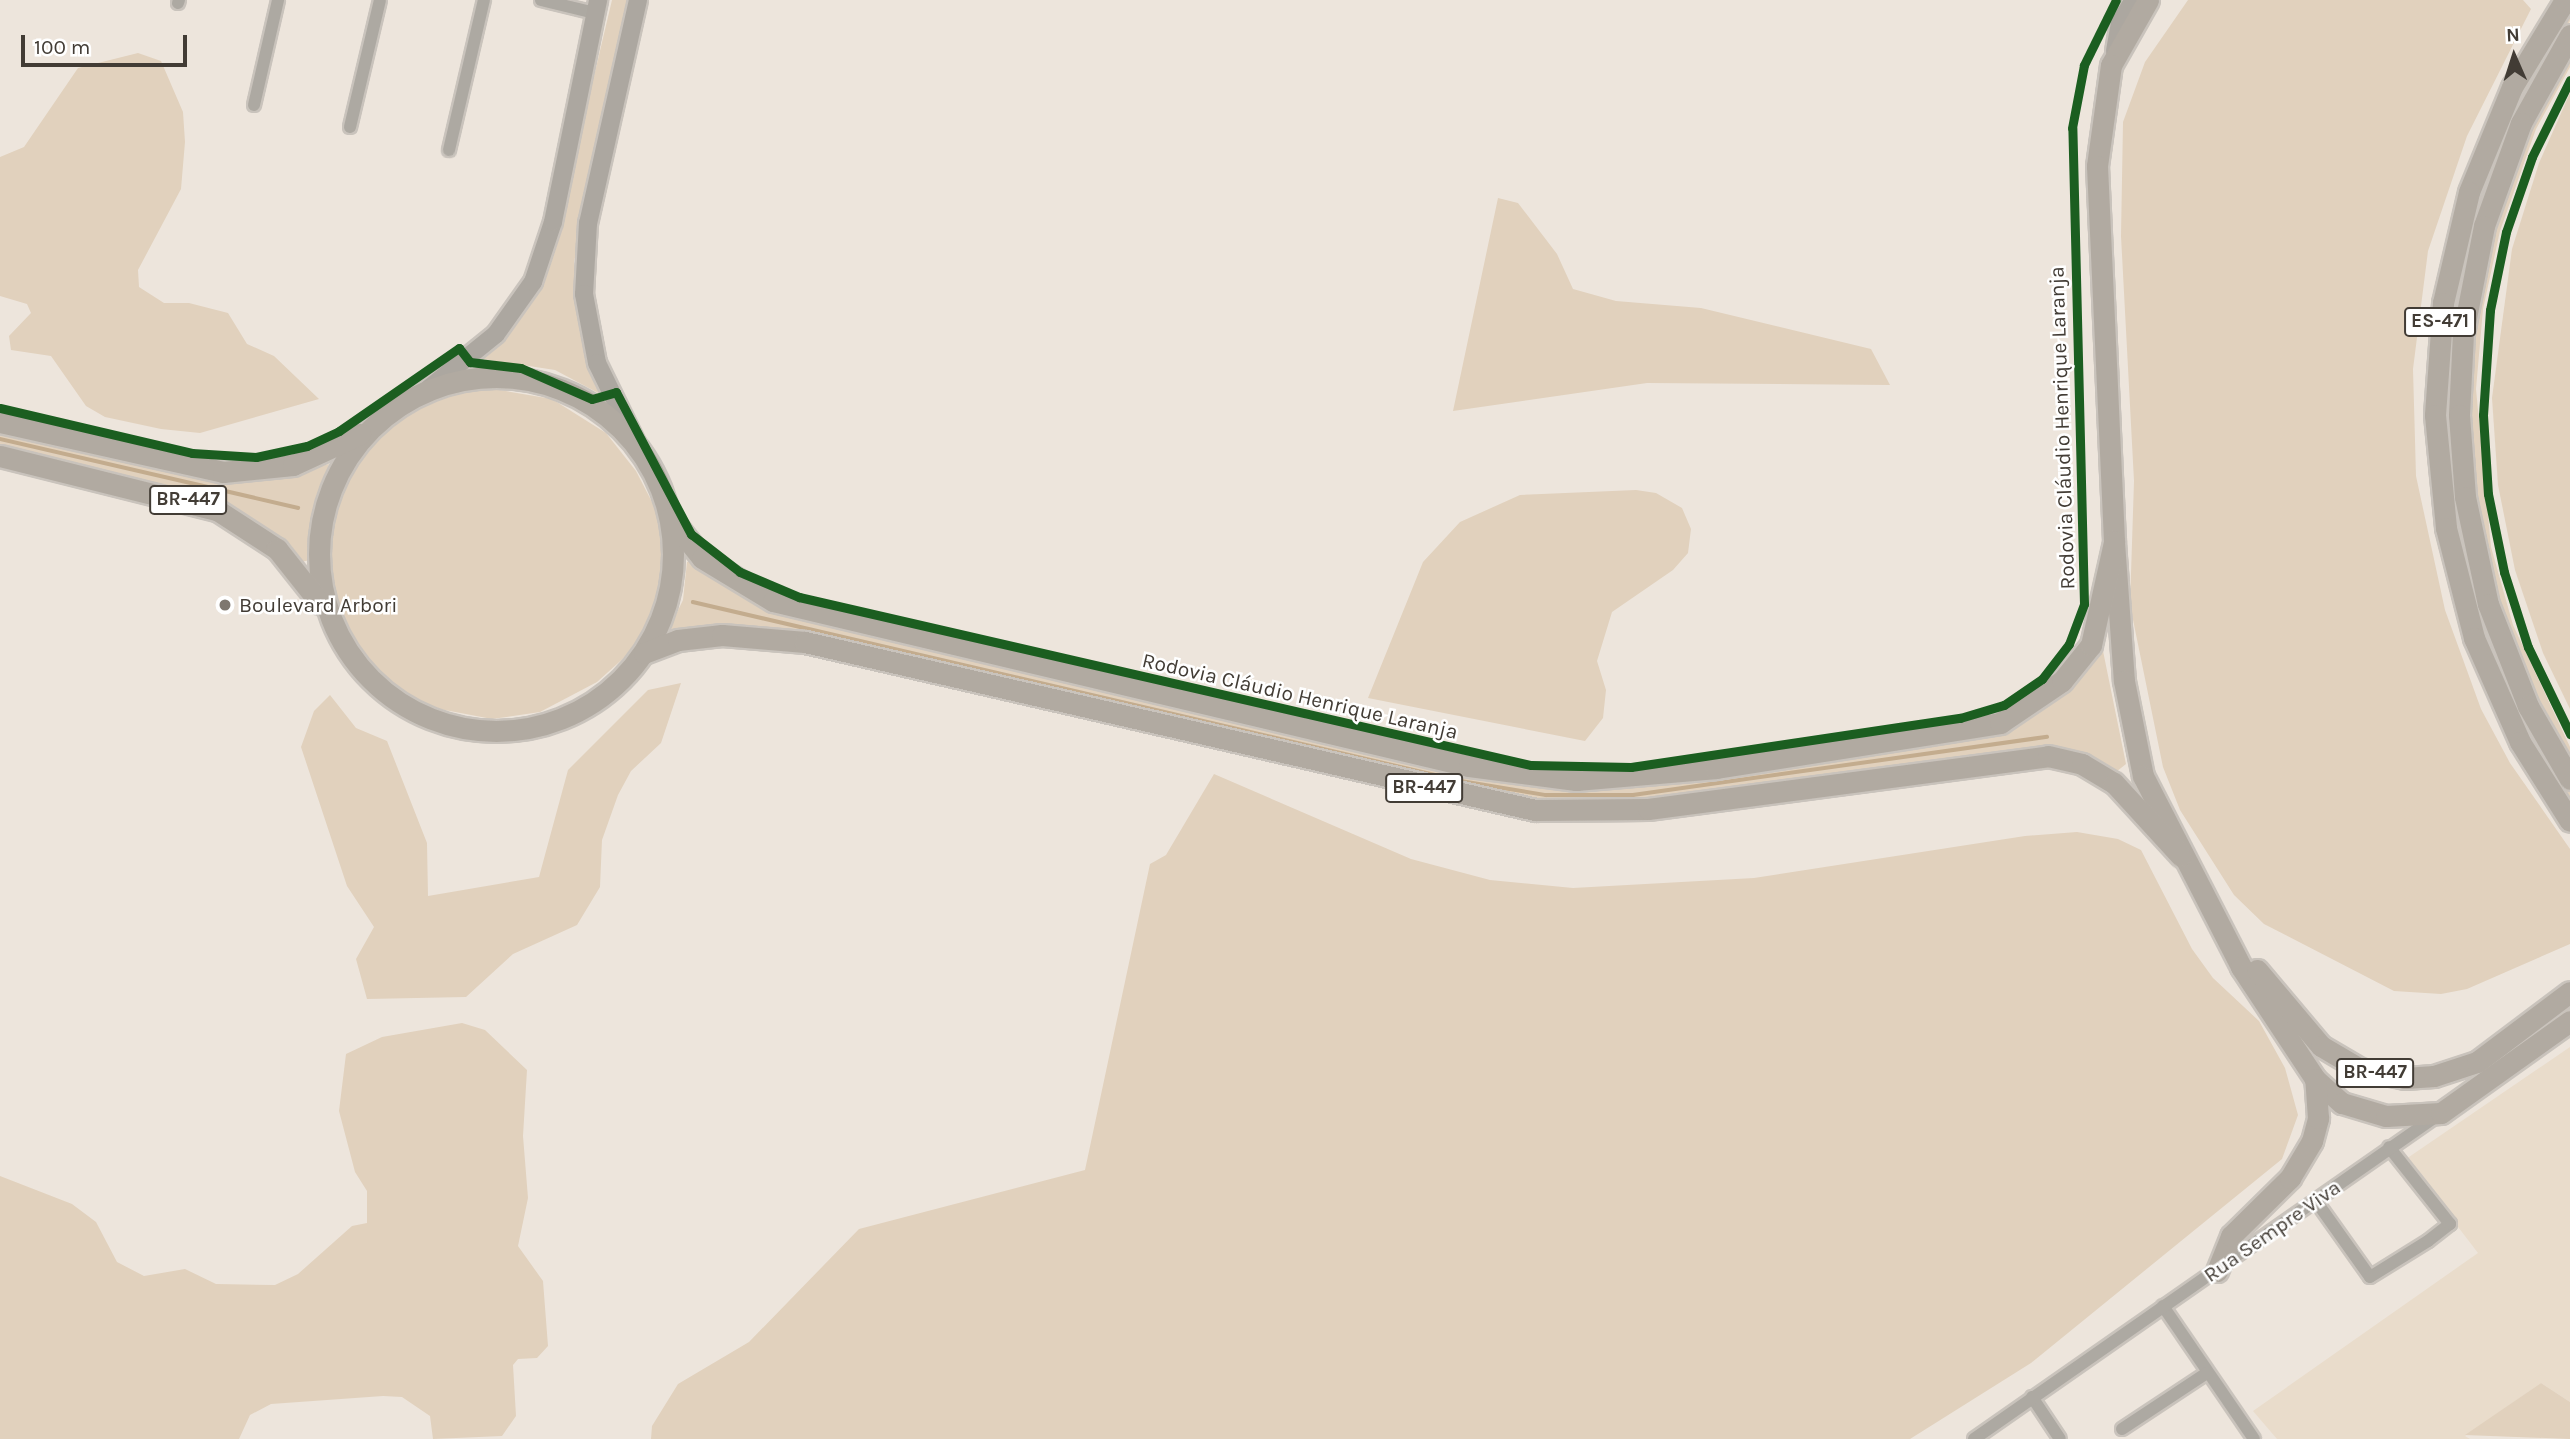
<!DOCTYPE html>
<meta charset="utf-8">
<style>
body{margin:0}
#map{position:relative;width:2570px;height:1439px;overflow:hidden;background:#ede5dc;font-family:Karla,sans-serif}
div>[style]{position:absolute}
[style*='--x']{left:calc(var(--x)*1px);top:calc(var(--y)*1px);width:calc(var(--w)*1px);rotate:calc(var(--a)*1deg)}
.built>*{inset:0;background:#e9dccb}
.green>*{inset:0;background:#e1d1bd}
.stream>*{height:3.5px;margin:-1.75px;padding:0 1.75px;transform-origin:1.75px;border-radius:1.75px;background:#c3ac8e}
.roads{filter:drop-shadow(2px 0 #c9c3bc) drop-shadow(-2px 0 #c9c3bc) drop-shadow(0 2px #c9c3bc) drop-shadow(0 -2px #c9c3bc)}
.street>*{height:12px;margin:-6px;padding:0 6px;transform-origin:6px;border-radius:6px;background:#ada9a2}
.secondary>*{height:18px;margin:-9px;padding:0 9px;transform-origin:9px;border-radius:9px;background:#aca7a0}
.primary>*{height:21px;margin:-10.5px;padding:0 10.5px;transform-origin:10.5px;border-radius:10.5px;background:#b1aaa1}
.primary>.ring{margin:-10.5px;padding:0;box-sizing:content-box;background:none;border:21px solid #b1aaa1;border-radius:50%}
.cycleway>*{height:9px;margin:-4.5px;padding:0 4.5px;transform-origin:4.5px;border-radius:4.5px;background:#1b5e20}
.dots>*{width:19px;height:19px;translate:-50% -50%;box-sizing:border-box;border:4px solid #fff;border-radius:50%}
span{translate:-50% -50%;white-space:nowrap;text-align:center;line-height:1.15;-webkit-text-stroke:5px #fff;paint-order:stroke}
.shield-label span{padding:2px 5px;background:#fff;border:2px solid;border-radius:5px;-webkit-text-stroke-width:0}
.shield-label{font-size:19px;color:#423c35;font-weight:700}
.street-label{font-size:21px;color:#423c35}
.poi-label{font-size:21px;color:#423c35}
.left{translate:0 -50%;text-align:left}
.north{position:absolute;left:2479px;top:21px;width:70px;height:70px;-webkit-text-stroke:5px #fff;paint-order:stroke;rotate:357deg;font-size:19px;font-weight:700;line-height:28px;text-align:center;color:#423c35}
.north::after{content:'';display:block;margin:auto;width:24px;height:32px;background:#423c35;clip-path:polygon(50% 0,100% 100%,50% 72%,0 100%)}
.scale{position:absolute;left:21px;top:35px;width:166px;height:32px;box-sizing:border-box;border:4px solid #423c35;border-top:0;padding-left:9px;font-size:21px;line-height:24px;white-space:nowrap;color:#423c35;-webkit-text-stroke:5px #fff;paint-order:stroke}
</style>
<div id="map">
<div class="built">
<div style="clip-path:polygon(2570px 1047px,2570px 1402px,2541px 1383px,2465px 1436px,2470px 1439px,2277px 1439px,2253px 1411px,2478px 1253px,2406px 1159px)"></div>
</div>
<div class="green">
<div style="clip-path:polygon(612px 0,631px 0,574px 262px,580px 333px,602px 395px,555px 370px,476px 358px,527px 306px,551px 258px)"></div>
<div style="clip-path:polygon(2188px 0,2523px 0,2531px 9px,2467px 136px,2428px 251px,2413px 369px,2416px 476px,2445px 610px,2481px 709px,2510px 763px,2570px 849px,2570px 944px,2467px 989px,2441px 994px,2394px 991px,2264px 924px,2234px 895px,2180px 810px,2163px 767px,2130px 605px,2134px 481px,2121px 236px,2123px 122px,2145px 62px)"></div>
<div style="clip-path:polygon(2570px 4px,2570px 21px,2485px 197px,2458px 498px,2570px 792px,2570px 810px,2539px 763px,2472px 609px,2445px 472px,2446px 331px,2484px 168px,2545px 41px)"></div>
<div style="clip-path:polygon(138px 53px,161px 61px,183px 112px,185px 142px,181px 189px,138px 270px,139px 287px,164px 303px,189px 303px,228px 313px,247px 344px,274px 356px,319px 399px,200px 433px,161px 429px,105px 417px,86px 406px,51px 356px,11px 350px,9px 336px,31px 313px,27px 304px,0 296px,0 157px,24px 147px,78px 68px)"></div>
<div style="clip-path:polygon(2570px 55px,2570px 67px,2536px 129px,2500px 231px,2483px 309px,2476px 389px,2491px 547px,2513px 625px,2570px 747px,2570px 759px,2527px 677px,2499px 601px,2480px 522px,2470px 415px,2474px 334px,2494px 229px,2531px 127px)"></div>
<div style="clip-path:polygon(2570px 93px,2570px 709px,2543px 653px,2515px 570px,2498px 485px,2492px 398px,2512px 249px,2539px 163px)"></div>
<div style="clip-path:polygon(1498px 198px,1518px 203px,1557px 254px,1573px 289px,1616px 301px,1701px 308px,1871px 349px,1890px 385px,1647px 383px,1453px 411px)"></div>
<div style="clip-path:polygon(488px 388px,552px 399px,606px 433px,636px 471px,668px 533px,675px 570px,672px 595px,656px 629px,597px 682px,540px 712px,492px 719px,429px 707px,375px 672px,339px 618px,325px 556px,337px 493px,372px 439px,425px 402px)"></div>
<div style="clip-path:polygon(0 430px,295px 473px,329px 464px,315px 513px,311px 560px,300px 562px,274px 536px,0 449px)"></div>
<div style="clip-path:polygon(1636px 490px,1656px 493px,1682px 508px,1691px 529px,1688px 553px,1673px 570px,1612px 612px,1597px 661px,1606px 690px,1603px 718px,1585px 741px,1368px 698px,1423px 562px,1460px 522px,1520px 495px)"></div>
<div style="clip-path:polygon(693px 560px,762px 604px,1498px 779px,1969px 737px,2102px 646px,2126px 764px,2116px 772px,2035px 748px,2019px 749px,1662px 800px,1548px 805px,787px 631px,728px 625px,667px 633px,683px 600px,687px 562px)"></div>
<div style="clip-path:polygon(681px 683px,661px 743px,631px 771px,618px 795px,602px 840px,600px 887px,577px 925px,513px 954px,466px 997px,367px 999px,356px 959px,374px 927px,347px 886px,301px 747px,314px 711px,330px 695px,356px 728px,387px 741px,427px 843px,428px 896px,539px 877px,568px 770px,648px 690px)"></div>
<div style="clip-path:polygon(1214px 774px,1411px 859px,1490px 880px,1573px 888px,1754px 878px,2025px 836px,2077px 832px,2118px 839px,2141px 850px,2192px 949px,2213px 978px,2259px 1021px,2285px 1068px,2298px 1115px,2282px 1159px,2031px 1363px,1910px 1439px,651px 1439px,652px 1426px,678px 1384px,749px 1342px,859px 1229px,1085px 1170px,1150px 864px,1166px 855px)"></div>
<div style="clip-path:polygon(462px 1023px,485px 1030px,527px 1070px,523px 1136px,528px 1198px,518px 1246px,543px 1281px,548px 1346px,537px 1358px,518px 1359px,513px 1365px,516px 1416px,502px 1436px,433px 1439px,430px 1416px,402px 1397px,383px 1396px,271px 1404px,250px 1415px,239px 1439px,0 1439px,0 1176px,72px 1204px,96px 1222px,117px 1262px,144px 1276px,185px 1269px,216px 1284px,275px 1285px,298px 1274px,352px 1226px,367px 1223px,367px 1191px,355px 1172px,339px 1111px,346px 1054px,382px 1037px)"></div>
<div style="clip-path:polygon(2541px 1383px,2570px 1402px,2570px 1439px,2465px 1435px)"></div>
</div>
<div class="stream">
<div style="--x:0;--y:439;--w:306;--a:13"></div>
<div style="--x:693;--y:602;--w:789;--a:13.12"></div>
<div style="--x:1461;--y:781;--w:86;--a:9.4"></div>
<div style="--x:1546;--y:795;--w:87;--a:0"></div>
<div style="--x:1633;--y:795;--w:418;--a:-8"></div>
</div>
<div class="roads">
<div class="street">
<div style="--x:541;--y:0;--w:56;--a:13.5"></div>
<div style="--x:178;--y:3;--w:3;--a:-72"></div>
<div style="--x:254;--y:105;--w:108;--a:-77.1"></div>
<div style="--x:350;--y:127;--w:130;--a:-76.7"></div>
<div style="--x:449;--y:150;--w:154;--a:-76.9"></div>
<div style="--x:2316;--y:1201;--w:93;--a:54.6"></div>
<div style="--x:2370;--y:1277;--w:68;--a:-31.8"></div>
<div style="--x:2428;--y:1241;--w:28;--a:-38"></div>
<div style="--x:2450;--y:1224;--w:98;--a:-128.4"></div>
<div style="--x:2163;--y:1306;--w:161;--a:55.6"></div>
<div style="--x:2032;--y:1397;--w:50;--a:56.3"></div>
<div style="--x:2122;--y:1429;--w:102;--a:-33.4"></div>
<div style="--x:1974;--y:1439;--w:562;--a:-34.93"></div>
</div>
<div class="secondary">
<div style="--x:638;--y:0;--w:229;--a:102.6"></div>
<div style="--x:588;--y:223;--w:71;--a:93.2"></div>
<div style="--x:584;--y:294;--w:70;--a:79.3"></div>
<div style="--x:597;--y:363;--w:96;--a:64"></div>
<div style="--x:2115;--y:51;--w:29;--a:-80"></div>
<div style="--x:2120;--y:22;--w:26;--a:-58"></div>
<div style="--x:422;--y:394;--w:95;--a:-39"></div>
<div style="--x:496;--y:334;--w:64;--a:-54.6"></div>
<div style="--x:533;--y:282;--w:63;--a:-71.6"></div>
<div style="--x:553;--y:222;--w:227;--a:-78.5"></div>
</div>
<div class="primary">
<div style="--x:2148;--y:0;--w:75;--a:119.6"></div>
<div style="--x:2111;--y:65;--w:102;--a:97.9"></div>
<div style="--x:2097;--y:166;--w:376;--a:87.4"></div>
<div style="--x:2114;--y:542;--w:139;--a:85.9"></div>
<div style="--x:2124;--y:681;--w:97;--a:78.7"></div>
<div style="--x:2143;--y:776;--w:215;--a:62.8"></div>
<div style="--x:2241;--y:967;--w:134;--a:56.5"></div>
<div style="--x:2315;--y:1079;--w:36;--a:42"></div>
<div style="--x:2342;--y:1103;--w:46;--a:16.5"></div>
<div style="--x:2386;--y:1116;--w:55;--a:-3.1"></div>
<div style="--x:2441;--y:1113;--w:158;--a:-35.5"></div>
<div style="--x:2565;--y:0;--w:102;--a:121.3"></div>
<div style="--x:2512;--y:87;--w:113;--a:112.3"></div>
<div style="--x:2469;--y:192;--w:114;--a:103.2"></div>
<div style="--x:2443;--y:303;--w:112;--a:94.1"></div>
<div style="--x:2435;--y:415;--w:114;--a:84.4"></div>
<div style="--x:2446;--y:528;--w:114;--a:75.7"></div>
<div style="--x:2474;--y:638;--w:114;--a:66.1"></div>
<div style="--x:2520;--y:742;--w:93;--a:57.7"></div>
<div style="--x:2570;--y:35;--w:101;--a:119.1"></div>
<div style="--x:2521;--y:123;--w:109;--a:109.8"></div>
<div style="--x:2484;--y:226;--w:109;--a:101.1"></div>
<div style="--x:2463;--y:333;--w:82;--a:92.8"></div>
<div style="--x:2459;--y:415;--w:82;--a:85.8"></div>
<div style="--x:2465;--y:497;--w:109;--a:77.9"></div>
<div style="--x:2488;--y:604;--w:110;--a:68.6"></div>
<div style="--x:2528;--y:706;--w:84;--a:60.1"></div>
<div class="ring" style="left:319px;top:377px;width:333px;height:333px"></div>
<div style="--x:0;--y:422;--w:229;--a:12.6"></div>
<div style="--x:223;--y:472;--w:70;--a:-5.7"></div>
<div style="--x:293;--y:465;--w:74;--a:-24.8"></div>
<div style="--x:0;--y:456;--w:224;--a:14"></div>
<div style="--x:217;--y:510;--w:72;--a:33"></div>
<div style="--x:277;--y:549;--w:69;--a:51.5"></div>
<div style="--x:670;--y:518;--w:51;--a:51.3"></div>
<div style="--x:702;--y:558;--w:83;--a:31.2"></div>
<div style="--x:773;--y:601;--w:715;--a:13.34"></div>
<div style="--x:1469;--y:766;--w:108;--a:7.5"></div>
<div style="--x:1576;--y:780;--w:141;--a:-4.9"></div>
<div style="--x:1716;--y:768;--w:288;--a:-9"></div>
<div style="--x:2000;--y:723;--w:75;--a:-34.1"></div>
<div style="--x:2062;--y:681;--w:46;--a:-51.1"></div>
<div style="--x:2091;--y:645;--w:106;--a:-77.4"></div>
<div style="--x:644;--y:653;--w:36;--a:-21"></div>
<div style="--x:678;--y:640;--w:44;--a:-6.5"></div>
<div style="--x:722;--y:635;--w:83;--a:4.8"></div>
<div style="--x:805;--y:642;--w:749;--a:12.96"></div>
<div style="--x:1535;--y:810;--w:113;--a:-0.5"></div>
<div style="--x:1648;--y:809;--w:403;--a:-7.5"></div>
<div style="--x:2048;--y:756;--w:35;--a:13"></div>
<div style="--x:2082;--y:764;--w:37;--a:31"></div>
<div style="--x:2114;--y:783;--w:99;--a:47.5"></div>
<div style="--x:2257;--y:970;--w:99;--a:49.9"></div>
<div style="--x:2321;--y:1046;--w:45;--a:30.5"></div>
<div style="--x:2360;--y:1069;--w:46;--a:11.3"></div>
<div style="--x:2405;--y:1078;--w:29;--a:-4"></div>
<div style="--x:2434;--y:1076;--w:45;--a:-18"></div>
<div style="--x:2477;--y:1062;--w:116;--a:-37"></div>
<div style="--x:2217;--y:1271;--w:38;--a:-68"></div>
<div style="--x:2231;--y:1236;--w:83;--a:-44.5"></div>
<div style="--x:2290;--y:1178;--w:43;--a:-59.3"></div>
<div style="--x:2312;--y:1141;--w:24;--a:-75"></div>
<div style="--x:2318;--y:1118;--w:39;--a:-94"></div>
</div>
</div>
<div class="cycleway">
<div style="--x:2570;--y:80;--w:86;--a:116.3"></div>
<div style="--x:2532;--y:157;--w:79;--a:109.1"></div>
<div style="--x:2506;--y:232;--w:80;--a:101.6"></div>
<div style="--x:2490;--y:310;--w:105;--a:93.8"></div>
<div style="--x:2483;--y:415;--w:79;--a:86.4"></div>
<div style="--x:2488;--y:494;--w:80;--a:78.4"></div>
<div style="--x:2504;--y:572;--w:79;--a:72.3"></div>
<div style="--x:2528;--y:647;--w:97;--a:64.2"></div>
<div style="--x:0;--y:408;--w:197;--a:13.2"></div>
<div style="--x:192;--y:453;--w:64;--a:3.6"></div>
<div style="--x:256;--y:457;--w:52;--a:-12.2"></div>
<div style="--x:307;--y:446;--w:35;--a:-25"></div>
<div style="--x:339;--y:431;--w:146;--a:-34.7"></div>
<div style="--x:459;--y:348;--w:18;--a:52"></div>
<div style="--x:470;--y:362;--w:51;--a:6.7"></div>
<div style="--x:521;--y:368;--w:77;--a:23.6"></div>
<div style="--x:592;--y:399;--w:25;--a:-16"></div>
<div style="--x:616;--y:392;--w:161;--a:62.2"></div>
<div style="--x:691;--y:534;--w:62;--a:37.8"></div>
<div style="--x:740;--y:572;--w:64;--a:23"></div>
<div style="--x:799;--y:597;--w:751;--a:12.93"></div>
<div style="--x:1531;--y:765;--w:100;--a:1.1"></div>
<div style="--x:1631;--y:767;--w:333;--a:-8.5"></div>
<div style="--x:1960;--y:718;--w:46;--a:-16.5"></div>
<div style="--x:2004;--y:705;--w:46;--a:-34.4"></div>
<div style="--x:2042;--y:679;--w:44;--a:-52.4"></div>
<div style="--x:2069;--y:644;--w:43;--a:-69.4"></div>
<div style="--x:2084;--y:604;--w:476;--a:-91.4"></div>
<div style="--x:2072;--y:128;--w:64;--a:-79.2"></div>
<div style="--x:2084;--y:65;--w:72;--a:-63.8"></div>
</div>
<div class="dots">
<div style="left:225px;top:605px;background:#7e776f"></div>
</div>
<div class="shield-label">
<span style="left:2440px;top:322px">ES-471</span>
<span style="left:188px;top:500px">BR-447</span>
<span style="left:1424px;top:788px">BR-447</span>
<span style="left:2375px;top:1073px">BR-447</span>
</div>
<div class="street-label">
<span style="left:2062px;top:428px;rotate:-92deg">Rodovia Cláudio Henrique Laranja</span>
<span style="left:1300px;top:696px;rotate:13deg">Rodovia Cláudio Henrique Laranja</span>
<span style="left:2272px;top:1231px;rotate:-35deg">Rua Sempre Viva</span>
</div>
<div class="poi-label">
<span class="left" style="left:239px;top:605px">Boulevard Arbori</span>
</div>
<div class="north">N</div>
<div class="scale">100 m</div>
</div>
